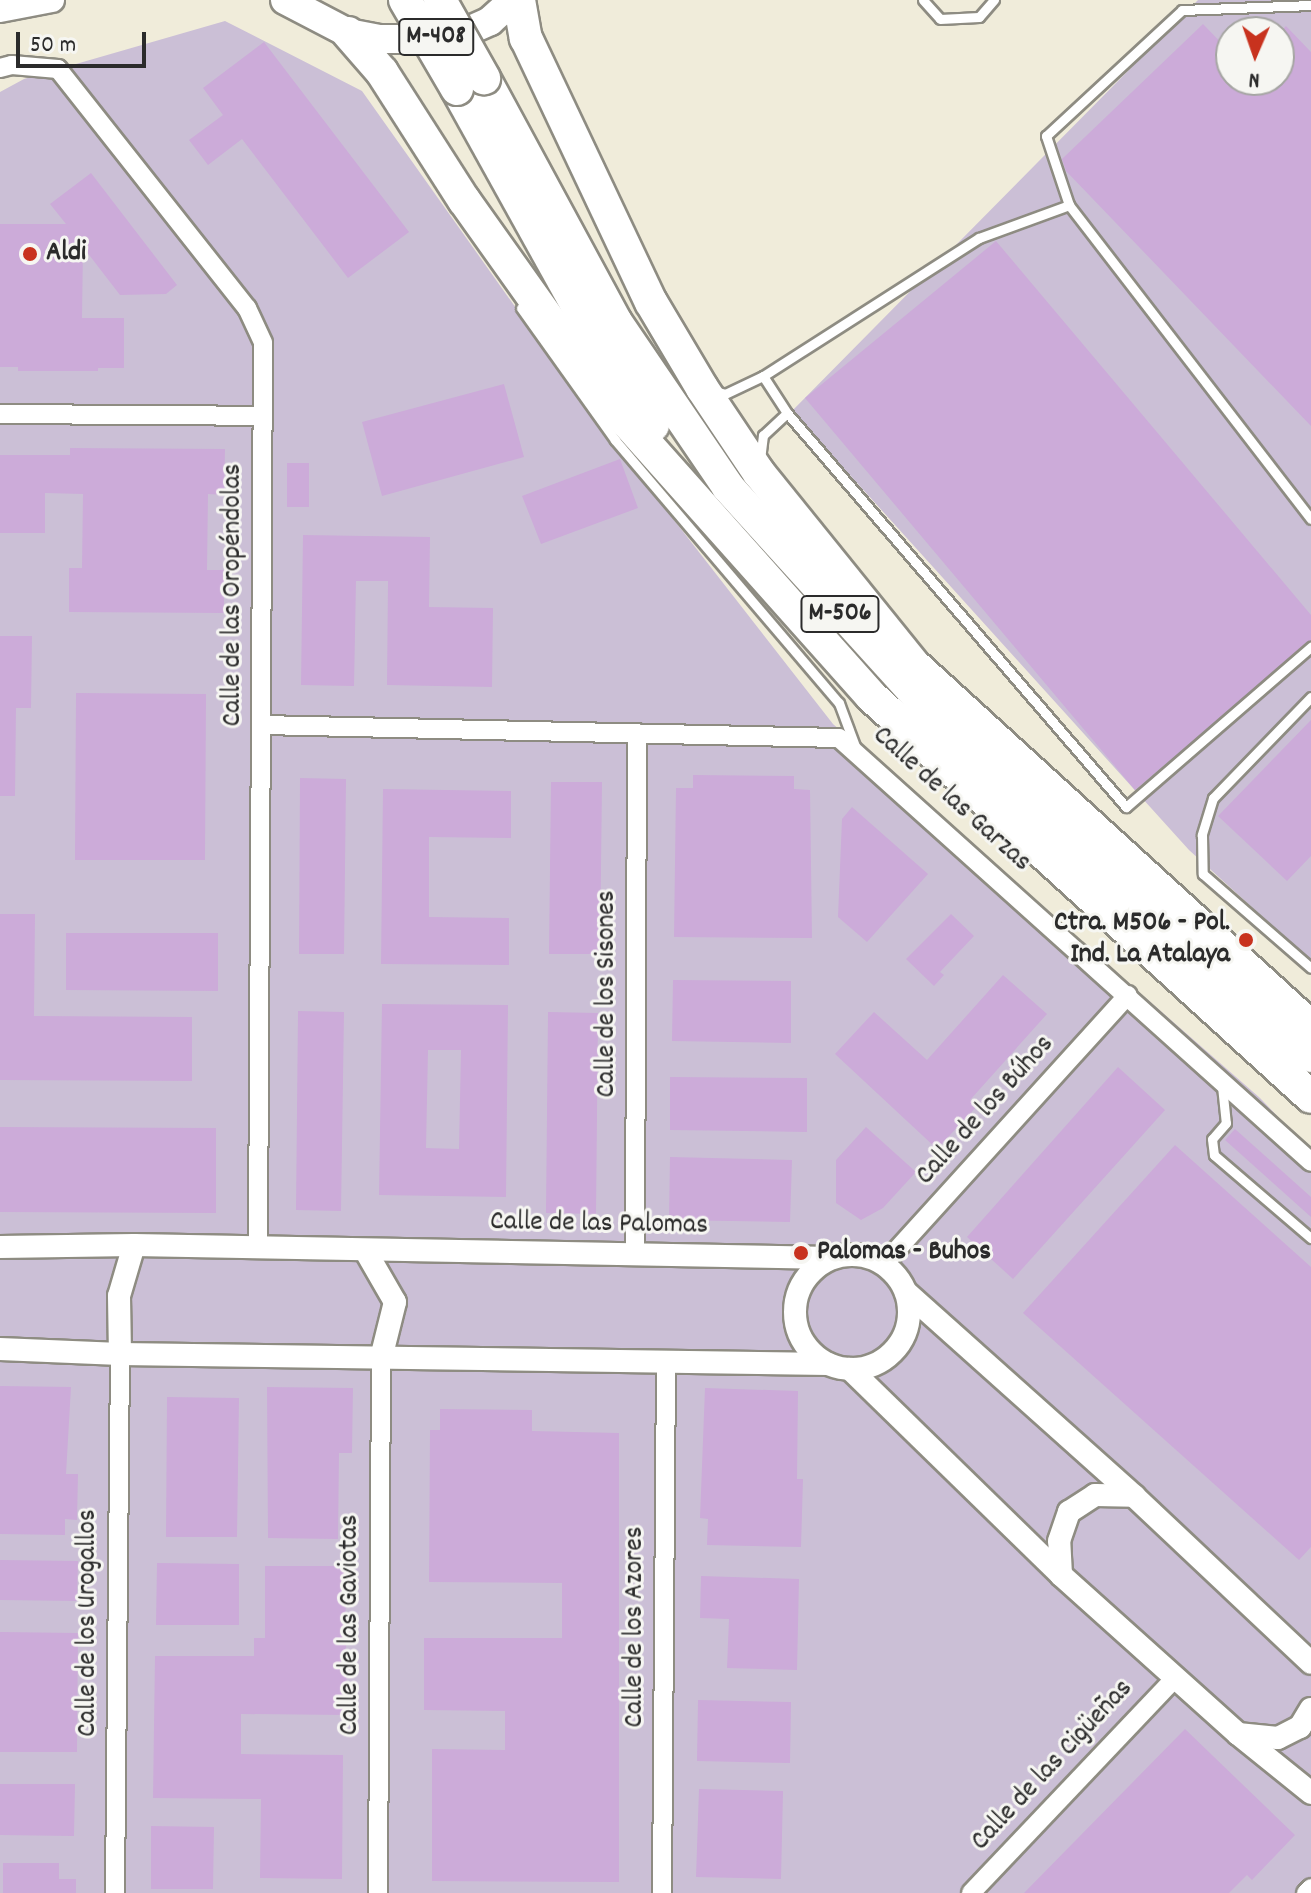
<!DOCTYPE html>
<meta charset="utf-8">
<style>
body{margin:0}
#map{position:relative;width:1311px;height:1893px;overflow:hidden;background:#f0ecda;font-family:Dekko,sans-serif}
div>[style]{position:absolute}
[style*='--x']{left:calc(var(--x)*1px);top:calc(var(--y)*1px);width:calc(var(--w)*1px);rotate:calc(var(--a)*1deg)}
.industrial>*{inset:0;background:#cbbfd6}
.building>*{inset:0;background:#ccabd9}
.roads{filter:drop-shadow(2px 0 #8e8c82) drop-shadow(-2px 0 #8e8c82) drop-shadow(0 2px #8e8c82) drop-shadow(0 -2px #8e8c82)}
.service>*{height:9px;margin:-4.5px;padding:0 4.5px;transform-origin:4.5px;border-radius:4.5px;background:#fff}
.minor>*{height:18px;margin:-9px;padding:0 9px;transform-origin:9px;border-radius:9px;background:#fff}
.tertiary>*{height:22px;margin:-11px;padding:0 11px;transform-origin:11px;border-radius:11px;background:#fff}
.tertiary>.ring{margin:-11px;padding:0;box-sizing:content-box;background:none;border:22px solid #fff;border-radius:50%}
.secondary>*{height:24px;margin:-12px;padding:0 12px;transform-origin:12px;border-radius:12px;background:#fff}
.primary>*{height:28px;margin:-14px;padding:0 14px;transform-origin:14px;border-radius:14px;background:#fff}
.motorway>*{height:32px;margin:-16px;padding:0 16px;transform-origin:16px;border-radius:16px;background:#fff}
.bridges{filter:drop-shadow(2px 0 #8e8c82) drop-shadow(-2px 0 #8e8c82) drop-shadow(0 2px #8e8c82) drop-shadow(0 -2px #8e8c82)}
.motorway-bridge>*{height:32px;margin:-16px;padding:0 16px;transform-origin:16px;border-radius:16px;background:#fff}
.dots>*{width:22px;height:22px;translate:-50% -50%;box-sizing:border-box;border:4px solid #f6f6f2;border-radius:50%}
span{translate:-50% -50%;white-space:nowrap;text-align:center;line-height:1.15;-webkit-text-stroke:6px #f6f6f2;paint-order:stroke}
.shield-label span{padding:2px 6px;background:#f6f6f2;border:2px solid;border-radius:6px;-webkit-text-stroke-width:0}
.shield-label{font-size:26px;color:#2b2b2b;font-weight:700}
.poi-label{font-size:28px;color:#2b2b2b;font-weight:700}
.left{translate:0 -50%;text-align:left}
.right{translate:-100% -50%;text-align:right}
.street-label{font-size:28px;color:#2b2b2b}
.north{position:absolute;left:1215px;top:16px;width:80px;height:80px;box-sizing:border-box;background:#f6f6f2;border:2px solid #a5a5a2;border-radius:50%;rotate:182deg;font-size:22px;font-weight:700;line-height:32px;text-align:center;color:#2b2b2b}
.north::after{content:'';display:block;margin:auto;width:28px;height:36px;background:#c8321e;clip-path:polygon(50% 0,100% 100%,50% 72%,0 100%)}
.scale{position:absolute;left:16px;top:32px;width:130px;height:36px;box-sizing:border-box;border:4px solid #2b2b2b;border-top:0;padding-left:10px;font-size:24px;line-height:28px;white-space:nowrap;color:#2b2b2b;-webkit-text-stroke:6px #f6f6f2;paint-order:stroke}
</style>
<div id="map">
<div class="industrial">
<div style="clip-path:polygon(evenodd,1198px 0,1311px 0,1311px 961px,1189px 850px,792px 411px,1198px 0,1231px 32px,1279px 32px,1279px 80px,1231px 80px,1231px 32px)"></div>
<div style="clip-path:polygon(225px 21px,362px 91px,589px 411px,833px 724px,1260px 1098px,1311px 1151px,1311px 1893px,0 1893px,0 92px,24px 79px)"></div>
</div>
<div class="building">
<div style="clip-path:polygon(1203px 24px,1231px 53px,1231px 80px,1279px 80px,1279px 33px,1286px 26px,1311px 52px,1311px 426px,1066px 171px,1062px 159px)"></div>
<div style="clip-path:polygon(264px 42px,409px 232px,348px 278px,242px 139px,208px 165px,189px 140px,223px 115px,203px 88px)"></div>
<div style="clip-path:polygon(91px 173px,177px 285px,166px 294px,120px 295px,83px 247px,82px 318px,124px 318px,124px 368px,98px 368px,98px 371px,18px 371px,18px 367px,0 367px,0 224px,66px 224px,50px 204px)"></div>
<div style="clip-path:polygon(996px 241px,1311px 615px,1311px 640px,1135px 790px,805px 398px)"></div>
<div style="clip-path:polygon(504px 384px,524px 457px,382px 496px,362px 422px)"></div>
<div style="clip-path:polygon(70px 448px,225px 449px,224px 495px,208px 494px,207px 570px,224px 570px,224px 613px,69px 612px,69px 568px,82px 568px,83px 494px,45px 493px,45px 533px,0 533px,0 455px,70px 455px)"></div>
<div style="clip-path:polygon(620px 459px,638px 508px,541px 544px,522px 496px)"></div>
<div style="clip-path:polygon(287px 463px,309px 463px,309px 507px,287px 507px)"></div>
<div style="clip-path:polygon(303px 535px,430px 537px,429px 607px,493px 608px,492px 687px,387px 685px,388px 581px,356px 581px,354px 686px,301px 685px)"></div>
<div style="clip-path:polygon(0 636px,32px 636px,31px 708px,16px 708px,15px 796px,0 796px)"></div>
<div style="clip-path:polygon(76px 693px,206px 694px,205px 860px,75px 860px)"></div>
<div style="clip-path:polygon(1311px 720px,1311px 856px,1287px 881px,1218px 816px)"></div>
<div style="clip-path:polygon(693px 775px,794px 776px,794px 789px,810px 790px,812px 938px,674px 937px,676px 788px,693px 788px)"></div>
<div style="clip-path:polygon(300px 778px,346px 779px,344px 954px,299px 954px)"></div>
<div style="clip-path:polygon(551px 782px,602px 782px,600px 954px,549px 954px)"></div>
<div style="clip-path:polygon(383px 789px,511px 791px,511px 838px,429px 837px,429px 917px,509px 918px,509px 965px,381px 964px)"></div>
<div style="clip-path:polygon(852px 807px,928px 874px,867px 942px,838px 917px,842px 819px)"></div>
<div style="clip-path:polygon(0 914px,35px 914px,34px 1016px,192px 1017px,192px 1081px,0 1080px)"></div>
<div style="clip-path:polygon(951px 914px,974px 936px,940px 972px,944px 975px,934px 986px,906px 959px)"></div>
<div style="clip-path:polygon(66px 933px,218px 933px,218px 991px,66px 990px)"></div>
<div style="clip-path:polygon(1003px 975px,1047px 1014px,970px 1100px,977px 1106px,937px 1149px,835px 1054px,874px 1012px,927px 1060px)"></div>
<div style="clip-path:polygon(673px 980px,791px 981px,791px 1043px,672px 1041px)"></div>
<div style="clip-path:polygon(evenodd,382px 1004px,508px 1005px,506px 1197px,379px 1195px,382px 1004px,428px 1050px,461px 1050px,459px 1149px,426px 1148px,428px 1050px)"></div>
<div style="clip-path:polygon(298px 1011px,344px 1012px,341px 1211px,296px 1210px)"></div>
<div style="clip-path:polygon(548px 1012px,598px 1013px,596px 1214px,546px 1213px)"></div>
<div style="clip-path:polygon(1118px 1067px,1165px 1110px,1013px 1279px,967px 1237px)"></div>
<div style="clip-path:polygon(670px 1077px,807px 1078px,807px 1132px,670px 1130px)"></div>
<div style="clip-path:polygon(0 1127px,216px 1128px,216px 1213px,0 1212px)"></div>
<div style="clip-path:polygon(866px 1127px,916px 1172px,883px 1208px,861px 1220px,836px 1203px,836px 1160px)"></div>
<div style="clip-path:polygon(1235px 1129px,1311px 1197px,1311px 1217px,1225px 1140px)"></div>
<div style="clip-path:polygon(1175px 1145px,1311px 1267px,1311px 1547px,1299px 1560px,1023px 1313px)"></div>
<div style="clip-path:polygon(670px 1157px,792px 1160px,790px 1222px,669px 1220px)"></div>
<div style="clip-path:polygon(0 1386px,71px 1387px,66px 1474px,78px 1474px,77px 1520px,65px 1519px,65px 1535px,0 1534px)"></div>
<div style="clip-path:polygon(267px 1387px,353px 1388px,352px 1453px,339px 1453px,338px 1539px,268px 1538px)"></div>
<div style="clip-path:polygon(705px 1388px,798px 1391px,797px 1479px,803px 1479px,801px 1547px,707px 1545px,708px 1519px,700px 1518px)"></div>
<div style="clip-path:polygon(167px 1397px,239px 1398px,237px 1537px,166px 1537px)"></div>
<div style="clip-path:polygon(440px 1409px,532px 1410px,532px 1431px,619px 1433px,619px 1882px,432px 1881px,432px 1749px,505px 1750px,505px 1711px,424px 1710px,424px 1638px,562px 1638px,562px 1583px,429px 1582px,430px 1430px,440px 1430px)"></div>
<div style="clip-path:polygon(0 1560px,78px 1561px,77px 1601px,0 1600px)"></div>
<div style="clip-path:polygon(157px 1563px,239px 1564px,239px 1625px,156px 1625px)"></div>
<div style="clip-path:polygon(265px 1566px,345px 1566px,347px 1715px,241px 1714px,241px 1754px,343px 1755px,342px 1879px,260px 1878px,261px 1799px,153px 1798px,155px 1656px,254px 1656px,254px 1638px,265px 1638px)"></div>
<div style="clip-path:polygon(701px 1576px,799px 1579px,797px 1670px,727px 1668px,729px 1619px,700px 1618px)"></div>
<div style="clip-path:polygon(0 1632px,78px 1633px,77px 1752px,0 1752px)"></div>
<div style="clip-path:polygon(698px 1700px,791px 1702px,790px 1763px,697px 1761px)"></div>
<div style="clip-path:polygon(1185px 1729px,1295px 1835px,1252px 1880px,1247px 1875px,1229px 1893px,1024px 1893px)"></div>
<div style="clip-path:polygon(0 1784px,75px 1784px,74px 1836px,0 1835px)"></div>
<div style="clip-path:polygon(699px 1789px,783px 1791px,781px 1879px,696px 1877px)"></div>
<div style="clip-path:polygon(151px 1826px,214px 1827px,213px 1889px,151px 1889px)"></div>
<div style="clip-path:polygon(3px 1863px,59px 1863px,59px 1879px,76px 1879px,76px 1893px,3px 1893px)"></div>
</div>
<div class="roads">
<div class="service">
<div style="--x:923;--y:0;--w:25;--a:48"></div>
<div style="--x:940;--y:19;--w:39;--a:-3"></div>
<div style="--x:979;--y:17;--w:23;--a:-49"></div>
<div style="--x:1069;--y:205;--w:73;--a:-108.4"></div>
<div style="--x:1046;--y:136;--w:185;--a:-42.8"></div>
<div style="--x:1182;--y:10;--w:129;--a:-2.2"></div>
<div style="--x:521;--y:308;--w:162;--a:54.5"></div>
<div style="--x:615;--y:440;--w:345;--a:49.6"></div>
<div style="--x:839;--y:703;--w:46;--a:69.6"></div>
<div style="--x:763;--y:376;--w:256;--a:-32.6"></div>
<div style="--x:979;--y:238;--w:96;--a:-20.1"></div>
<div style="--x:1069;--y:205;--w:396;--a:52.4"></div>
<div style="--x:715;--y:391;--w:10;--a:17"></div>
<div style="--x:725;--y:394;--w:42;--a:-25.3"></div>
<div style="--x:763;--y:376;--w:44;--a:57"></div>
<div style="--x:787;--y:413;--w:33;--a:137"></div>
<div style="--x:763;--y:435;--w:23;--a:97"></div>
<div style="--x:787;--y:413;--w:520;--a:49.29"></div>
<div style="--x:1126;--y:807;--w:245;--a:-40.9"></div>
<div style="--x:1311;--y:697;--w:141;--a:134.1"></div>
<div style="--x:1213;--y:798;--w:39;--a:107"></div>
<div style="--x:1202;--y:835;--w:39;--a:89"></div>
<div style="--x:1203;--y:874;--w:143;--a:41"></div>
<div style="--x:1222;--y:1086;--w:37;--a:84"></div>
<div style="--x:1226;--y:1123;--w:21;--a:131"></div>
<div style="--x:1212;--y:1139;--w:16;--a:83"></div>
<div style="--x:1214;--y:1155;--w:128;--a:40.6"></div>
</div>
<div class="minor">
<div style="--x:0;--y:68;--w:12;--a:-14"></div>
<div style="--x:12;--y:65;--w:46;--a:5"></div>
<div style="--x:58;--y:69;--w:305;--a:51.7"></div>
<div style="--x:247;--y:308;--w:38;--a:65"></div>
<div style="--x:263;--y:343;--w:905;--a:90.32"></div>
<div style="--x:0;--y:414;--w:263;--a:0.4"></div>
<div style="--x:262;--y:725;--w:577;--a:1.29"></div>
<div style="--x:839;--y:738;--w:634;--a:41.93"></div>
<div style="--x:635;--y:1255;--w:522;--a:-89.78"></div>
<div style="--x:884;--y:1264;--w:363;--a:-47.8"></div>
<div style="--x:115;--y:1893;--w:539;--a:-89.47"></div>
<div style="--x:378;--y:1893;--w:535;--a:-89.68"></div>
<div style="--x:662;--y:1893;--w:531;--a:-89.57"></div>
<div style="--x:971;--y:1893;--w:296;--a:-46.5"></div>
<div style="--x:1306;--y:1893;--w:7;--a:-45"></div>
</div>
<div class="tertiary">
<div style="--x:0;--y:1247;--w:134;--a:-0.9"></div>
<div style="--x:134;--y:1245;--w:698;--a:1.07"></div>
<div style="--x:365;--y:1250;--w:60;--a:60"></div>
<div style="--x:395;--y:1302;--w:58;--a:104"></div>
<div class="ring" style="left:795px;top:1255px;width:92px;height:92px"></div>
<div style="--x:906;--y:1292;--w:306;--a:41.8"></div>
<div style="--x:1134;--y:1496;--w:243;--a:43.3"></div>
<div style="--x:0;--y:1349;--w:120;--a:2.4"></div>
<div style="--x:120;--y:1354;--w:708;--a:0.81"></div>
<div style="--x:120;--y:1354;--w:58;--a:-91"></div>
<div style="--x:119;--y:1296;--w:53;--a:-73.6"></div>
<div style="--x:850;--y:1369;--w:295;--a:44.3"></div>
<div style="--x:1061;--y:1575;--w:238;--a:41.9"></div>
<div style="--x:1238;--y:1734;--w:94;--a:38.9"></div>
<div style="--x:1061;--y:1575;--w:34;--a:-93"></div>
<div style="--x:1059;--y:1541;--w:31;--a:-71"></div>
<div style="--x:1069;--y:1512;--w:31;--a:-33"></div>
<div style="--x:1095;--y:1495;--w:39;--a:1"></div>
<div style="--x:1238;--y:1734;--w:40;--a:5.7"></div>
<div style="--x:1278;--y:1738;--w:25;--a:-27"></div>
<div style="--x:1300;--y:1727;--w:21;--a:-59"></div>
</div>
<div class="secondary">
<div style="--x:0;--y:10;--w:53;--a:-10.9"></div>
</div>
<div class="primary">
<div style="--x:285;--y:0;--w:71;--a:27.6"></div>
<div style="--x:348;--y:33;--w:32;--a:11"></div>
<div style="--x:379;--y:39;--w:34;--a:0"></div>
<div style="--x:413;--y:39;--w:56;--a:-8.3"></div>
<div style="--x:468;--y:31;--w:24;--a:-24"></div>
<div style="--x:490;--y:21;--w:31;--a:-42"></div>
</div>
<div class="motorway">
<div style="--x:519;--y:0;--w:39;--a:80"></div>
<div style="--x:526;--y:38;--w:292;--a:64.7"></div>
<div style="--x:651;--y:302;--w:100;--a:59.3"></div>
<div style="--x:702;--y:388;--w:102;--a:56.2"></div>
<div style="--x:759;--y:473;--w:245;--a:51.1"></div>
<div style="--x:913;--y:664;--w:539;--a:42.37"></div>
<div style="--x:348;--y:33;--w:52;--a:48.9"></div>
<div style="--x:382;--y:72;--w:152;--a:57.4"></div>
<div style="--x:464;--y:200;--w:238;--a:54.6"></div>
<div style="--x:602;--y:394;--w:404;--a:48.3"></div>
<div style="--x:871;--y:696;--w:595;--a:42.34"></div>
<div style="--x:484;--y:78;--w:277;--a:61.6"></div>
<div style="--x:616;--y:322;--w:199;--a:55.8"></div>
<div style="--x:728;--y:487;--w:304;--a:47.8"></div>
<div style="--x:932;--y:712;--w:512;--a:42.23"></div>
<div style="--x:457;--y:89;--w:282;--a:61"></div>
<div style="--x:594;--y:336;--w:107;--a:56.5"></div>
</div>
</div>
<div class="bridges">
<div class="motorway-bridge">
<div style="--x:405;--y:0;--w:103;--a:59.7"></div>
<div style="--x:440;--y:0;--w:90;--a:60.6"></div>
</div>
</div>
<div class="dots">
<div style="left:30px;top:254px;background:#c8321e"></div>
<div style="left:1246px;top:940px;background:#c8321e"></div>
<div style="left:801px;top:1253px;background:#c8321e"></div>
</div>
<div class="shield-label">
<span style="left:436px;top:37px">M-408</span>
<span style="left:840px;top:614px">M-506</span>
</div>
<div class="poi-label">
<span class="left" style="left:46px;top:254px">Aldi</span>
<span class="right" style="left:1230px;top:940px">Ctra. M506 - Pol.<br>Ind. La Atalaya</span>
<span class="left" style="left:817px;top:1253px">Palomas - Buhos</span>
</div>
<div class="street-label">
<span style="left:234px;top:595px;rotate:-90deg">Calle de las Oropéndolas</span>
<span style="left:951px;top:800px;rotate:42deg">Calle de las Garzas</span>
<span style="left:608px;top:994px;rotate:-90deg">Calle de los Sisones</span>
<span style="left:986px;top:1111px;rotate:-48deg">Calle de los Búhos</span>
<span style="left:599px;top:1225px;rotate:1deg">Calle de las Palomas</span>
<span style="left:89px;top:1623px;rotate:-90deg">Calle de los Urogallos</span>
<span style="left:351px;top:1625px;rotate:-90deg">Calle de las Gaviotas</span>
<span style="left:636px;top:1627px;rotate:-90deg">Calle de los Azores</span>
<span style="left:1053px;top:1766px;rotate:-47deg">Calle de las Cigüeñas</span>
</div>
<div class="north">N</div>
<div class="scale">50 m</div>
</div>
